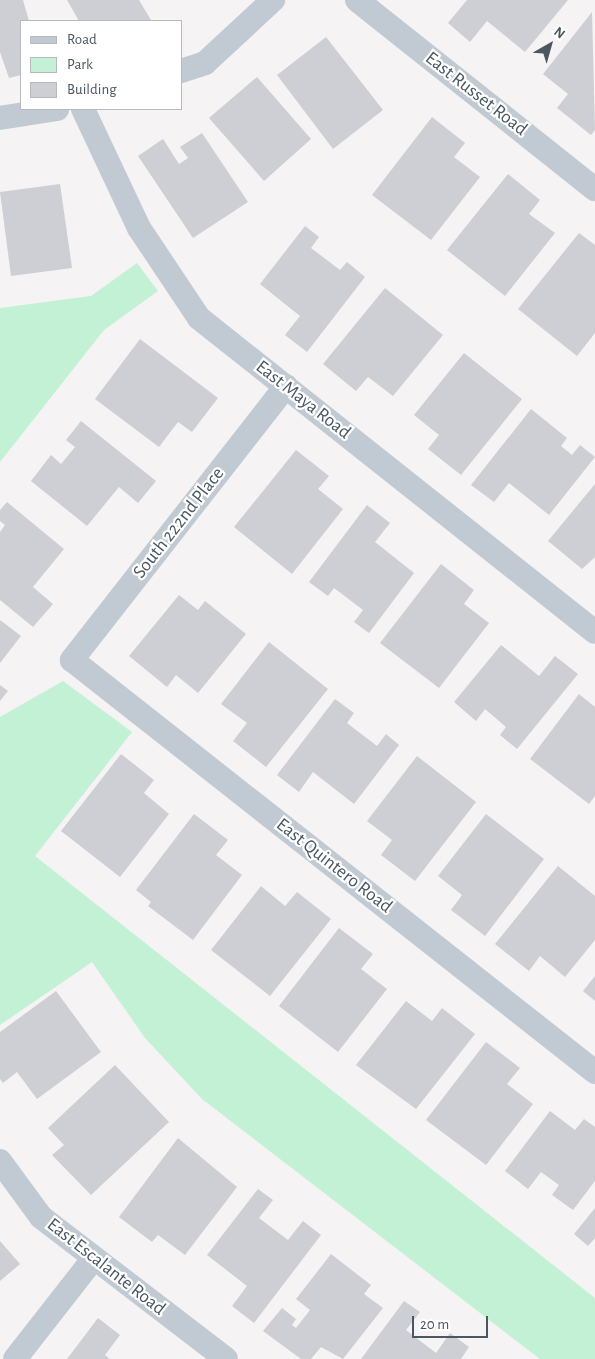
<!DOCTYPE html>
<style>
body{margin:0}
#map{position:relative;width:595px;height:1359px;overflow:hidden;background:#f5f3f3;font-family:"Alegreya Sans",sans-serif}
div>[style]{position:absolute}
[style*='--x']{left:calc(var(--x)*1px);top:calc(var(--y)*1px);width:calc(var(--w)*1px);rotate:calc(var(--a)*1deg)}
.green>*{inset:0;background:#c3f1d5}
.building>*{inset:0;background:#cdcfd5}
.minor>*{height:24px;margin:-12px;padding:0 12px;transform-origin:12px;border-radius:12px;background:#c1cad2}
span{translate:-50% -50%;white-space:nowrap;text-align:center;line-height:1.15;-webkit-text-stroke:4.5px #fff;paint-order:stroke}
.street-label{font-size:19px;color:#4a5661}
.legend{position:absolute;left:20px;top:20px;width:162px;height:90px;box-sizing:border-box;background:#fff;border:1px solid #b7bbc0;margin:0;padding:6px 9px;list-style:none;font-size:15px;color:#4a5661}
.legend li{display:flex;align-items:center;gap:10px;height:25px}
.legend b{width:25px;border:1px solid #b7bbc0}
.north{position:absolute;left:525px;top:20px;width:50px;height:50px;-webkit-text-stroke:4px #fff;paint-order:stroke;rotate:38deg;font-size:14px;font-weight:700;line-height:20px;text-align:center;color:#4a5661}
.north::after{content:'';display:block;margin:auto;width:18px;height:22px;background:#4a5661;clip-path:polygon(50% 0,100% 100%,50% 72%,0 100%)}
.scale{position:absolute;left:412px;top:1316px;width:76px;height:22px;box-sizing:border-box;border:2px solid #4a5661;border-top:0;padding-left:6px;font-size:15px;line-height:18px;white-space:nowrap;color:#4a5661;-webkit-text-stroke:4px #fff;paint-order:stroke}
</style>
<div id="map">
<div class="green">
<div style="clip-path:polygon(137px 263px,158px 291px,104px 330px,0 462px,0 308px,91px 296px)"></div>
<div style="clip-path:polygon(63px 681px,132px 732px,35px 856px,595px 1298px,595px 1359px,540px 1359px,202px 1099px,145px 1038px,92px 962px,0 1025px,0 717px)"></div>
</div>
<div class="building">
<div style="clip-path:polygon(0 0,23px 0,29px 21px,21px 21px,21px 75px,9px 78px,0 52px)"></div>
<div style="clip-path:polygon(67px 0,139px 0,151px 20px,79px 21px)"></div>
<div style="clip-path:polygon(467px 0,568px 0,525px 52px,487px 21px,470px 42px,448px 23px)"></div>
<div style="clip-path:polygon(592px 12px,595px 130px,591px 135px,557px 108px,568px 94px,543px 74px)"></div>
<div style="clip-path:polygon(326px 37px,383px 110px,333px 149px,277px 75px)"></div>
<div style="clip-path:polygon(257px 77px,311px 139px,264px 181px,209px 118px)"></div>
<div style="clip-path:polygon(432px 117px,465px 143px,454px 157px,480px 177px,431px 240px,372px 195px)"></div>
<div style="clip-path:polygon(202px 133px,248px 202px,193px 238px,138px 156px,163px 139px,179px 164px,188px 158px,180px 147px)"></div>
<div style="clip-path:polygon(508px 174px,540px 200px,529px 214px,555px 233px,505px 296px,447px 250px)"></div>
<div style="clip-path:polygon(60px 184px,72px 268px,11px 276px,0 192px)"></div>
<div style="clip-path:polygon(305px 226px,319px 237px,311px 248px,340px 270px,347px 262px,365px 277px,307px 352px,285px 335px,300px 316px,260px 284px)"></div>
<div style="clip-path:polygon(579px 233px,595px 245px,595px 333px,577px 356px,518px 309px)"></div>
<div style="clip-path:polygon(385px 288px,443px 335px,393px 396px,368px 377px,356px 391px,323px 364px)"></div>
<div style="clip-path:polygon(140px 339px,218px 398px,192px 432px,178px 422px,159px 447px,95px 399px)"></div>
<div style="clip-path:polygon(464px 353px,522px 399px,461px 475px,428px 449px,439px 435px,414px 415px)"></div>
<div style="clip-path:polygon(531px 409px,567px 438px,561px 446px,572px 455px,580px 445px,595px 457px,549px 515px,509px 483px,494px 502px,471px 485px)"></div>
<div style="clip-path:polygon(81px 421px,156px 481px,138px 503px,119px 487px,87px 526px,31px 481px,51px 455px,61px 464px,75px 447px,66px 440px)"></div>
<div style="clip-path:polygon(296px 450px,329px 476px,318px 489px,343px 509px,292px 574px,234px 527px)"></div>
<div style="clip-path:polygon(595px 484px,595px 557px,582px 569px,548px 541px)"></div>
<div style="clip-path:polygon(7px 502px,64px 549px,33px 587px,53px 604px,33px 627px,0 600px,0 532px,5px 525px,0 521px,0 510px)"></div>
<div style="clip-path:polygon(367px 505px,390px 523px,375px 542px,414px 573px,369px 633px,354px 622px,363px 610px,334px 588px,328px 596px,309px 582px)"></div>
<div style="clip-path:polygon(441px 564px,474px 590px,464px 604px,489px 623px,439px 688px,380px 643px)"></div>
<div style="clip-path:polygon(179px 595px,198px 610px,205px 601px,246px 634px,198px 693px,176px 675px,167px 687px,129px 656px)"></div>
<div style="clip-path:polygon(0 620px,21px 636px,0 663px)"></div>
<div style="clip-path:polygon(269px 642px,328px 689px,266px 767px,233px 741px,247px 723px,221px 704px)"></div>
<div style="clip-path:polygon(501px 645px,539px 676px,555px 656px,578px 674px,517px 749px,500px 735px,506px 727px,485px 709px,476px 721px,454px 702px)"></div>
<div style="clip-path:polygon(0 685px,8px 691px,0 701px)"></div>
<div style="clip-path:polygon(579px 694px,595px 707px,595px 796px,589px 804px,530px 759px)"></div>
<div style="clip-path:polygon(335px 699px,354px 713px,347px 723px,377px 746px,386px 734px,399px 745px,354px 804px,313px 772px,299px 792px,277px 775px)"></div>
<div style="clip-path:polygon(121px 754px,154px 780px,144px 793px,169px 814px,120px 877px,61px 831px)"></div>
<div style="clip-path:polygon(417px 756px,476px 802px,415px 881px,381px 855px,392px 840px,367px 821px)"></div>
<div style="clip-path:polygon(194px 814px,228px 840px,216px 855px,242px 875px,193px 940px,148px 906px,151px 902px,136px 890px)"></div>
<div style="clip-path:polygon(486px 814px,544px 859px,485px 936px,451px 910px,462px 895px,438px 876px)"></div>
<div style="clip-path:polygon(558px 866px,595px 896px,595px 940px,565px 977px,540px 956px,529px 971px,495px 944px)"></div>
<div style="clip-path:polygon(261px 886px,285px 906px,297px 892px,331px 919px,270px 996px,211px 950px)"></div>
<div style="clip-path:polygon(339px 928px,373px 954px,361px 969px,387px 989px,338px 1052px,279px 1006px)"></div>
<div style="clip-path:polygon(595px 976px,595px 1001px,583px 991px)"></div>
<div style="clip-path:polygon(56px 991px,101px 1052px,37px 1099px,17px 1072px,3px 1083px,0 1079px,0 1032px)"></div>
<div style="clip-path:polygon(406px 1001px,432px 1021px,442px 1008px,475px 1034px,416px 1109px,356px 1065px)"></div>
<div style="clip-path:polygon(486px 1042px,520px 1068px,507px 1084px,533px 1104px,486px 1165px,426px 1120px)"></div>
<div style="clip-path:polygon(115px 1065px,169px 1122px,91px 1195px,52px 1155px,64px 1145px,48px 1128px)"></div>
<div style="clip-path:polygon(550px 1111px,575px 1130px,584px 1119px,595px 1127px,595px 1181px,573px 1210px,552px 1195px,559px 1185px,541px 1172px,528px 1189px,505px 1171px)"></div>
<div style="clip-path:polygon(178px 1138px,237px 1187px,185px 1255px,158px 1235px,152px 1242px,119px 1217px)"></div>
<div style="clip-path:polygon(258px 1189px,273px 1200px,259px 1218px,288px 1240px,303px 1221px,321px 1235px,254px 1323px,232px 1306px,247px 1286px,207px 1255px)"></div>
<div style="clip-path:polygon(595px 1208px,595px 1238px,588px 1246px,574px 1234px)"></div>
<div style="clip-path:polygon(0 1241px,20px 1264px,0 1281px)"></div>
<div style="clip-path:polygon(331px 1254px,371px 1285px,364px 1294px,383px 1308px,343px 1359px,321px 1347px,311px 1359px,301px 1359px,263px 1331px,282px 1308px,296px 1319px,292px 1325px,296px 1328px,310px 1310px,296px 1299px)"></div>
<div style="clip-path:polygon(404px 1301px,420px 1312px,406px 1330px,436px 1353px,450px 1333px,469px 1347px,461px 1359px,361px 1359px)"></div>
<div style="clip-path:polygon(98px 1318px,120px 1335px,105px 1355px,110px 1359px,67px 1359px)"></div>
</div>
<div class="minor">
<div style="--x:357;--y:0;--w:304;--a:38.5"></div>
<div style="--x:181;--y:71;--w:25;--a:-18"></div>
<div style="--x:205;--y:63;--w:93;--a:-42.8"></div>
<div style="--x:83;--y:109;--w:132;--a:64.8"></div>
<div style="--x:139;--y:228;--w:108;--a:56.3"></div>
<div style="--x:199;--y:318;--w:505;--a:38.41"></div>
<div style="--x:0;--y:118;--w:58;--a:-9"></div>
<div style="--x:286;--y:386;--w:348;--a:128"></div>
<div style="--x:72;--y:660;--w:666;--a:38.23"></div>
<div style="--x:0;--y:1161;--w:69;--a:53.8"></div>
<div style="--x:41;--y:1217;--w:233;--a:37.5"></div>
<div style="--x:15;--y:1359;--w:128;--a:-52"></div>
</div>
<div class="street-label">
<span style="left:476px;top:94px;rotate:38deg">East Russet Road</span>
<span style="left:303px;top:400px;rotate:38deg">East Maya Road</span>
<span style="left:179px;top:523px;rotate:-52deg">South 222nd Place</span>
<span style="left:334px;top:866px;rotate:38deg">East Quintero Road</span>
<span style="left:106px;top:1267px;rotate:38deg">East Escalante Road</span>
</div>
<ul class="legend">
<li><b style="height:6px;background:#c1cad2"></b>Road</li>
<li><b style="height:14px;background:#c3f1d5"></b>Park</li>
<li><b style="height:14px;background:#cdcfd5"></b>Building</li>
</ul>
<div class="north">N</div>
<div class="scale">20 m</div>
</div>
